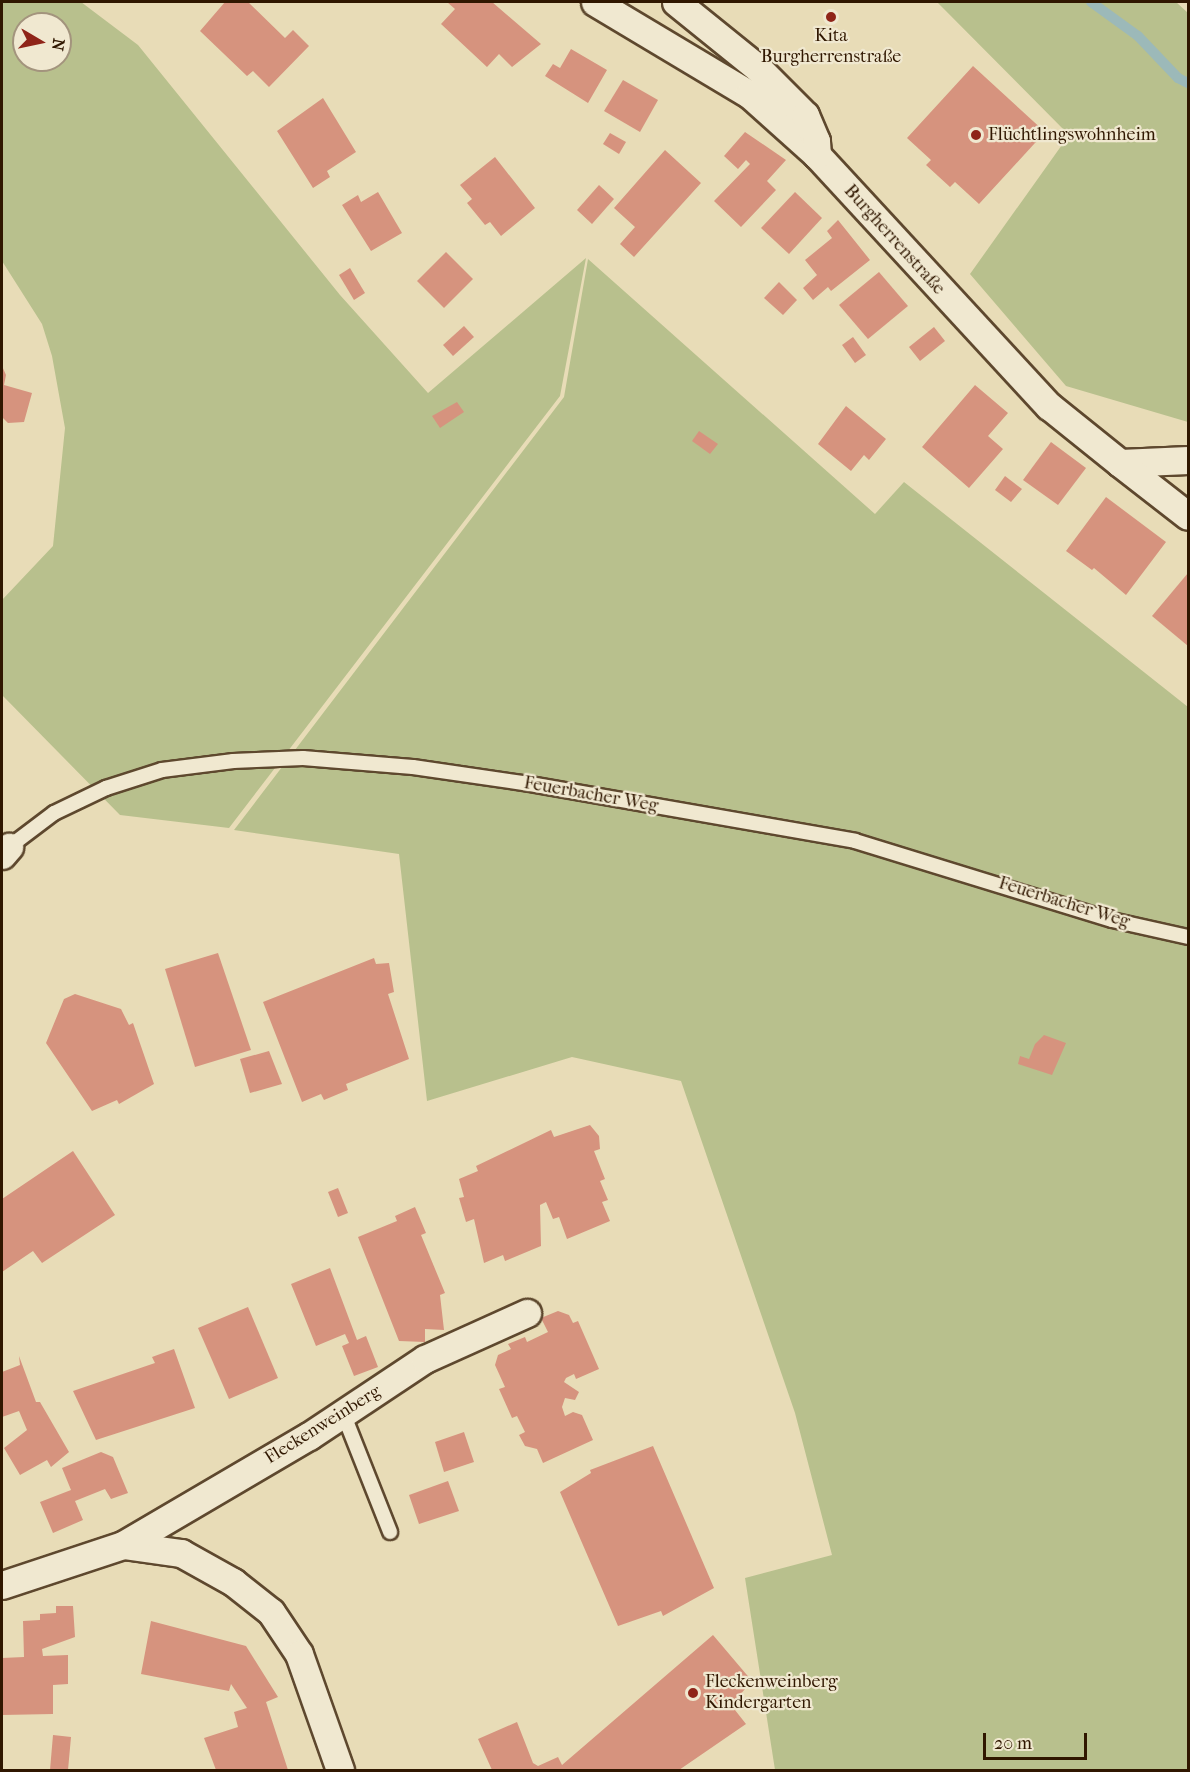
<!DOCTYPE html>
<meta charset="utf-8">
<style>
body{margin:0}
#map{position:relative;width:1190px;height:1772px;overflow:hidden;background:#e8dcb7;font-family:"IM FELL French Canon",serif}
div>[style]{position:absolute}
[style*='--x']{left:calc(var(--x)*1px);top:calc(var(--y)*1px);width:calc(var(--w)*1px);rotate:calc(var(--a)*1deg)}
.green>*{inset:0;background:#b8c08d}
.stream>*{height:10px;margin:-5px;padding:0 5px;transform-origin:5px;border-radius:5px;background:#9cb9b9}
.building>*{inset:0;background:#d6937e}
.roads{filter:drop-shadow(2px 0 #5e482e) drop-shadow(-2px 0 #5e482e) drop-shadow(0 2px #5e482e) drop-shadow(0 -2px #5e482e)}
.service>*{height:14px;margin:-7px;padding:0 7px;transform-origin:7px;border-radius:7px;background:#f0e8d0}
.minor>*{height:27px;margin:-13.5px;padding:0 13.5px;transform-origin:13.5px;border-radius:13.5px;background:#f0e8d0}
.dots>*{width:16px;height:16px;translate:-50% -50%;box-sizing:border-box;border:3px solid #f0e8d0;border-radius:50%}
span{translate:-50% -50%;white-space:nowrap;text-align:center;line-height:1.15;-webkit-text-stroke:4.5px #f0e8d0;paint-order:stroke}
.poi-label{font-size:18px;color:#301700}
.left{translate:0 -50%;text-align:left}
.street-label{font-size:18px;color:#301700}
.frame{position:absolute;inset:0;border:3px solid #301700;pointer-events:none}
.north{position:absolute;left:12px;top:12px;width:60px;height:60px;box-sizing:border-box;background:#f0e8d0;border:2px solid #a3947d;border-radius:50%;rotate:99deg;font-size:16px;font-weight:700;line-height:24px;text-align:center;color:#301700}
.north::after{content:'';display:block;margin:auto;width:21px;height:27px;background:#8f2418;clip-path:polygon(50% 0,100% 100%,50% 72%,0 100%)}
.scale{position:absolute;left:983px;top:1733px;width:104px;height:27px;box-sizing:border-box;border:3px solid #301700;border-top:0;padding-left:8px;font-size:18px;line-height:21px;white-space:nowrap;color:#301700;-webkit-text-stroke:4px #f0e8d0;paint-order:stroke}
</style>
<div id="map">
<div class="green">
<div style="clip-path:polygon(evenodd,2px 2px,81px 2px,138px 45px,340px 295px,428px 393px,586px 258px,560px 396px,229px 828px,120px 815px,2px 695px,2px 600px,53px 546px,65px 428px,52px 356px,42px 324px,2px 261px,2px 2px,24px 24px,60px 24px,60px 60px,24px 60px,24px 24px)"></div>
<div style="clip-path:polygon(937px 2px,1176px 2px,1188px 13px,1188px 422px,1066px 386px,970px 274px,1069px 135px)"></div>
<div style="clip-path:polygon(588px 259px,875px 514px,904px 482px,1188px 707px,1188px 1770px,775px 1770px,745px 1578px,832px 1555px,795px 1413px,681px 1081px,572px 1057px,427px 1101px,399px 854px,234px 830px,564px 397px)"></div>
</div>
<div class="stream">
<div style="--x:1091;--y:2;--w:58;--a:35.9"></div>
<div style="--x:1138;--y:36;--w:58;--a:46.4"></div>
<div style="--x:1178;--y:78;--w:11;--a:27"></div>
</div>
<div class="building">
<div style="clip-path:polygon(225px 2px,248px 2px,285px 38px,293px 30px,309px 46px,269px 87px,253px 71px,247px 76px,200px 31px)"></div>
<div style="clip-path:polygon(447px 2px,492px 2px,541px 44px,512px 67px,499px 54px,487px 67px,441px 24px,455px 9px)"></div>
<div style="clip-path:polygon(571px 49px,607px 70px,588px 103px,545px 76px,553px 64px,560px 68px)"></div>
<div style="clip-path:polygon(973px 66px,1045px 132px,979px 204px,955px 182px,950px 187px,926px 165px,931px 160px,907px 138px)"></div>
<div style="clip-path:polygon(623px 80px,658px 100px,640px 132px,604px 111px)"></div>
<div style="clip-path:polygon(323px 98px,356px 152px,327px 171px,330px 177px,313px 188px,277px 131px)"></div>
<div style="clip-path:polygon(745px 132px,786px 160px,767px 181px,776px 190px,741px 227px,714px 201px,750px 164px,746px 160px,738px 169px,724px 156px)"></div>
<div style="clip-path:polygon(610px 133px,626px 142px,619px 154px,603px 144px)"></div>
<div style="clip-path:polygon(665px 150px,701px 183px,634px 257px,620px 244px,635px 227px,614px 208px)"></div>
<div style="clip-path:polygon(495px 157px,535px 208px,501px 236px,490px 222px,485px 225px,467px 203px,472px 199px,460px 185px)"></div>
<div style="clip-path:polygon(599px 185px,614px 199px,592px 224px,577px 210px)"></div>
<div style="clip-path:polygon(378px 192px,402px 233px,371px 251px,342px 205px,358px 195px,361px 202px)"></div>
<div style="clip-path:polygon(795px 192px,822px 218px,789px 254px,761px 228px)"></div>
<div style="clip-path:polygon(838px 220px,870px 260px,831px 291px,828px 287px,813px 300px,803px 288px,817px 275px,805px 260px,832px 238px,827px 231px)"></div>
<div style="clip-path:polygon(446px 252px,473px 279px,444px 308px,417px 281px)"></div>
<div style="clip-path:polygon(350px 268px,365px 293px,354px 300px,339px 275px)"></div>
<div style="clip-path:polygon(879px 272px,908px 306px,868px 339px,839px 305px)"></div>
<div style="clip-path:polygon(779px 282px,797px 300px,783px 315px,764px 298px)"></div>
<div style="clip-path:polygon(464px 326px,474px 337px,453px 356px,443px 345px)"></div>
<div style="clip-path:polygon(934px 327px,945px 341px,920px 361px,909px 347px)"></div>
<div style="clip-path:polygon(853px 337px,866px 355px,855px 363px,842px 345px)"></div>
<div style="clip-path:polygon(2px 366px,6px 375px,4px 385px,32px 393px,24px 422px,8px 423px,2px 417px)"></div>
<div style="clip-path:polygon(975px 385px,1008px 413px,988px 436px,1003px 449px,969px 488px,922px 447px)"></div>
<div style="clip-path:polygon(457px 402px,464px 412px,440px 428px,432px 416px)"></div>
<div style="clip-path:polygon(846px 406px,886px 439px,869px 460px,864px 455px,851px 471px,818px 444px)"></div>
<div style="clip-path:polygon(699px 431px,718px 444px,710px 454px,692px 441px)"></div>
<div style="clip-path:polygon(1051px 442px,1086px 468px,1058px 505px,1023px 480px)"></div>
<div style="clip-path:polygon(1005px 476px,1022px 489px,1011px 502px,995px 490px)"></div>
<div style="clip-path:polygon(1106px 497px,1166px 542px,1126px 595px,1094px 568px,1092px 570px,1066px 551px)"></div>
<div style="clip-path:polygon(1188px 573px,1188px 646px,1152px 616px)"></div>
<div style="clip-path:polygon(218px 953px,251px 1050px,195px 1067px,165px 969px)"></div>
<div style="clip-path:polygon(374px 958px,376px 964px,389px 963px,394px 992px,388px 994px,409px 1059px,346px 1084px,348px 1090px,324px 1100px,321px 1094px,302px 1102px,263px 1002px)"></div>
<div style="clip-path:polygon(75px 994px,121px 1009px,129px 1025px,133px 1023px,154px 1084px,119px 1104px,117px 1100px,92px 1111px,46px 1043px,64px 999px)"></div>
<div style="clip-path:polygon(1044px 1035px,1066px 1043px,1052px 1075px,1018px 1064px,1020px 1056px,1029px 1059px,1035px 1044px)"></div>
<div style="clip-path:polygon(269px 1051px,282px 1084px,250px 1093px,240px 1059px)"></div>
<div style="clip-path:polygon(590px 1125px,599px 1136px,600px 1149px,594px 1151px,605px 1179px,600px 1181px,608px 1200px,602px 1202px,610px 1221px,567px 1239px,559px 1217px,553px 1219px,546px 1202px,540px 1205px,541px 1246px,505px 1261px,503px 1255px,484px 1263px,474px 1219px,466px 1222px,459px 1198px,464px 1197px,459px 1179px,478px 1171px,476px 1166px,551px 1130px,554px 1137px)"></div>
<div style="clip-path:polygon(73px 1151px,115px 1215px,42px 1263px,33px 1251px,2px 1272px,2px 1199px)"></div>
<div style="clip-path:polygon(338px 1188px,348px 1213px,338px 1217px,328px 1192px)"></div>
<div style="clip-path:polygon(415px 1207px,426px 1233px,421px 1235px,445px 1293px,440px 1295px,444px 1330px,425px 1329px,425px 1342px,399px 1341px,358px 1237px,397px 1221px,395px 1216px)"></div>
<div style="clip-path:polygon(330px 1268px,357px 1340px,366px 1336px,378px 1367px,354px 1376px,342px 1346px,349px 1343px,345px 1334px,316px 1346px,291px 1284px)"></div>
<div style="clip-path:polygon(248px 1307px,278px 1378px,229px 1399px,198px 1328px)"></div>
<div style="clip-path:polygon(558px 1311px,569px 1315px,573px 1323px,578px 1321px,599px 1369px,576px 1379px,574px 1374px,566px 1378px,564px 1382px,579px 1392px,575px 1400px,565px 1398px,562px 1407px,565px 1416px,573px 1412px,582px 1415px,593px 1440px,543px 1463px,537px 1449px,525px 1446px,519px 1435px,525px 1432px,517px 1416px,512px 1418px,499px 1389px,505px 1387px,495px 1365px,498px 1355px,511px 1349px,508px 1344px,525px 1337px,527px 1342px,548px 1332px,541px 1318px)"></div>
<div style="clip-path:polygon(174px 1349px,195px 1408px,96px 1440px,73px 1391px,155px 1363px,152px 1357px)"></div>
<div style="clip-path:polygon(19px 1356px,36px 1402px,40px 1402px,69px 1452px,51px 1467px,47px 1460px,20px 1475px,4px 1448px,27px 1430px,19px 1411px,2px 1417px,2px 1372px,20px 1365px)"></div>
<div style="clip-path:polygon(464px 1432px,474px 1462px,444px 1472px,435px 1442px)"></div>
<div style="clip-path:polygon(653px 1446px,714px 1588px,663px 1616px,661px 1611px,618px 1626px,560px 1492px,591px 1473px,590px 1470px)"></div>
<div style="clip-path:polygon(101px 1452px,113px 1457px,128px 1493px,111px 1499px,105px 1489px,75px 1501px,83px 1520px,53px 1533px,40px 1502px,71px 1490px,62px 1468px)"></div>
<div style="clip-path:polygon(448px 1481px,459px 1511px,419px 1524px,409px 1495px)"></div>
<div style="clip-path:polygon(56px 1606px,73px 1606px,75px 1637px,42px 1649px,43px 1656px,68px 1655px,68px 1684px,53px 1685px,53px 1714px,2px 1715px,2px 1658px,24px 1657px,23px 1621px,40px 1620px,40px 1614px,56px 1613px)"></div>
<div style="clip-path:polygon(151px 1621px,246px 1646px,278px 1697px,266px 1702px,288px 1770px,216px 1770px,204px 1738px,238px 1727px,234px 1712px,247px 1708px,231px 1684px,229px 1691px,141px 1674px)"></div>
<div style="clip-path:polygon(713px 1635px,752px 1681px,731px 1705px,746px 1724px,679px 1770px,492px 1770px,478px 1739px,517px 1722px,533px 1763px,538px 1766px,558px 1757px,562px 1765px)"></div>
<div style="clip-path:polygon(53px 1735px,71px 1737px,68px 1770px,50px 1770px)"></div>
</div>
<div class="roads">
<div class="service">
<div style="--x:9;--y:847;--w:56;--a:-37.1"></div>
<div style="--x:54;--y:813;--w:58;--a:-25.7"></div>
<div style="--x:106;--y:788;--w:59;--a:-17.8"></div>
<div style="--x:162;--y:770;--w:72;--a:-7.2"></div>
<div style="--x:233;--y:761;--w:70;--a:-2.5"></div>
<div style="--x:303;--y:758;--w:110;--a:4.7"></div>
<div style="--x:413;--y:767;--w:118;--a:8.3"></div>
<div style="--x:530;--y:784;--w:330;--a:9.9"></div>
<div style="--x:855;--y:841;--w:269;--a:17.1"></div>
<div style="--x:1112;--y:920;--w:78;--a:12.6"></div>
<div style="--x:343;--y:1413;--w:128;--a:68.4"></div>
</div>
<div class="minor">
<div style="--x:595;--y:2;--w:179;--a:30.9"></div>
<div style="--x:749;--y:94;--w:91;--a:41.9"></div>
<div style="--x:817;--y:155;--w:342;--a:47.3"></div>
<div style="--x:1049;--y:406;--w:91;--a:38.8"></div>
<div style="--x:1120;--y:463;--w:68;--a:-2.5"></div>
<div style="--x:676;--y:2;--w:107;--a:38.9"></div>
<div style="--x:759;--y:69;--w:65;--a:45"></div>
<div style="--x:805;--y:115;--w:28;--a:67"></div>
<div style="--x:816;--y:141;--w:14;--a:86"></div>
<div style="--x:1120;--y:463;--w:86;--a:37.9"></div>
<div style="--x:2;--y:855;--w:11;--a:-49"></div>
<div style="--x:123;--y:1545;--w:59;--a:7.9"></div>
<div style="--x:181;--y:1553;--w:60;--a:29.1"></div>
<div style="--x:233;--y:1582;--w:48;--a:38.3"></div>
<div style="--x:271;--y:1612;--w:50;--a:56.3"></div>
<div style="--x:299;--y:1654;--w:123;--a:70.5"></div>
<div style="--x:2;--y:1585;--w:127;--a:-18.3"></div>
<div style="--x:123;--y:1545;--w:216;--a:-30.4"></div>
<div style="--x:309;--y:1436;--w:139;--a:-33.6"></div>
<div style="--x:425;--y:1359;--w:112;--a:-24.3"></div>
</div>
</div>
<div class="dots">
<div style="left:831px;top:17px;background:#8f2418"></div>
<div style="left:976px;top:135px;background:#8f2418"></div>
<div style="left:693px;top:1693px;background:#8f2418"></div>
</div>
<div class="poi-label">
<span style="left:831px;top:47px">Kita<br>Burgherrenstraße</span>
<span class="left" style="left:988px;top:135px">Flüchtlingswohnheim</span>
<span class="left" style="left:705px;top:1693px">Fleckenweinberg<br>Kindergarten</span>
</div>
<div class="street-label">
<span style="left:894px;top:240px;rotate:48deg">Burgherrenstraße</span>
<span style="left:591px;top:795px;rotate:10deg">Feuerbacher Weg</span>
<span style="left:1064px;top:903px;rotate:17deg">Feuerbacher Weg</span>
<span style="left:323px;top:1425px;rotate:-32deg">Fleckenweinberg</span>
</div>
<div class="frame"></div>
<div class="north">N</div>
<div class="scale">20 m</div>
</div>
